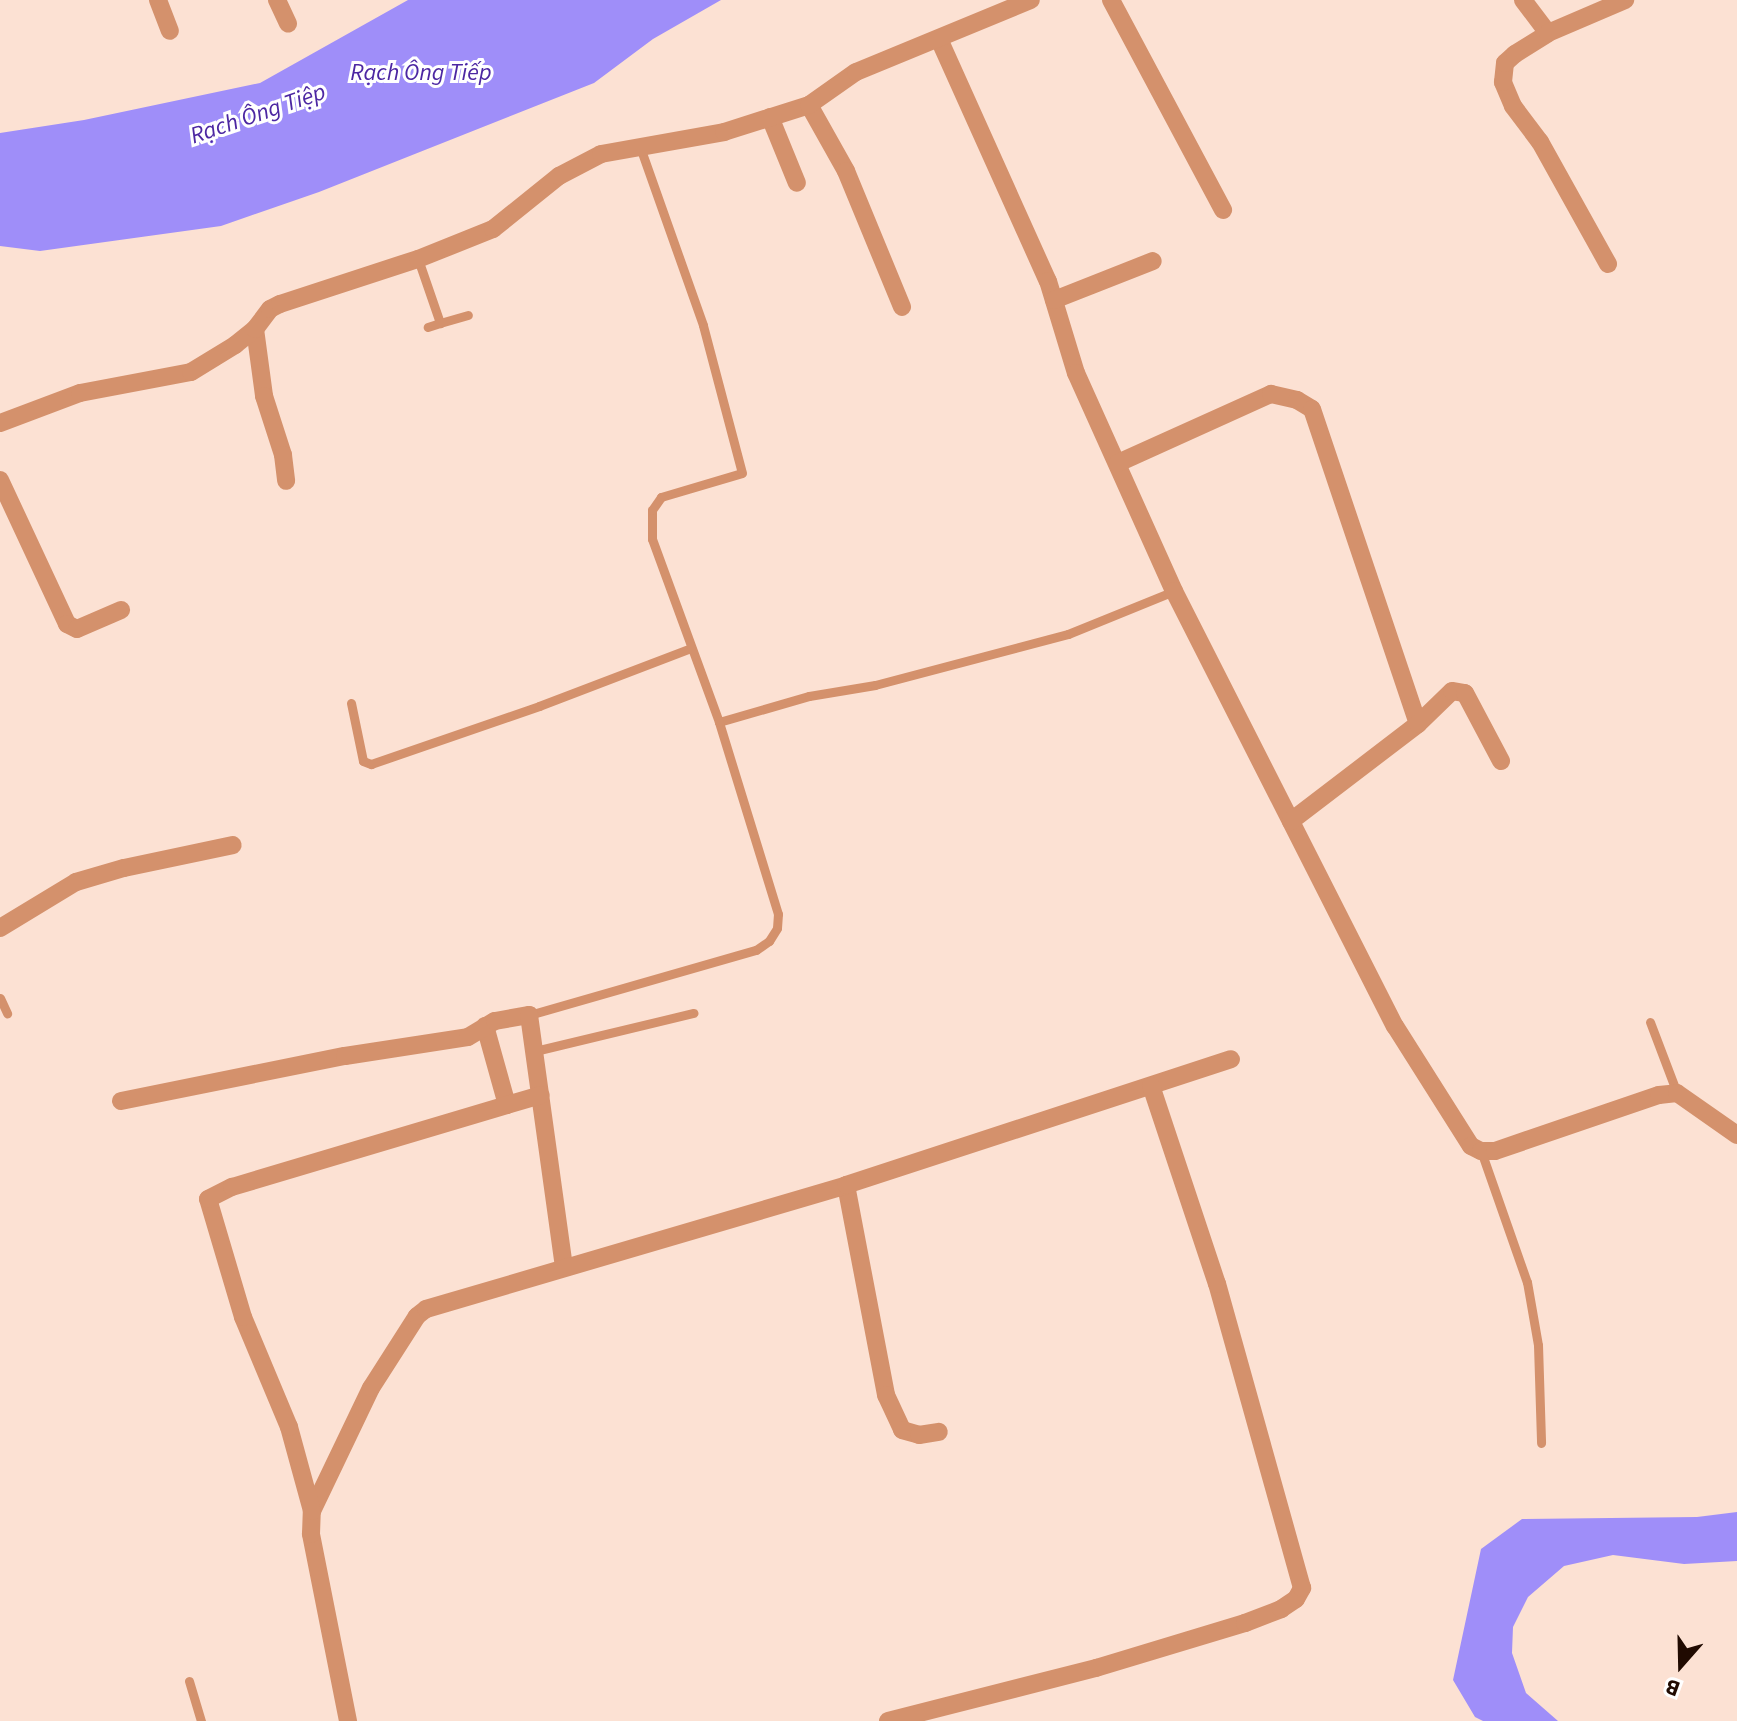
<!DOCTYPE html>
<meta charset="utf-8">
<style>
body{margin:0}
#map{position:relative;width:1737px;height:1721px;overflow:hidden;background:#fce1d3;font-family:"Source Sans 3",sans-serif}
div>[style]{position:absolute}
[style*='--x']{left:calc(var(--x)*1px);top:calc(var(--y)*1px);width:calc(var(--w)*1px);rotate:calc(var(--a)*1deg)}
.water>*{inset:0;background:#9f8ef9}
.service>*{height:9px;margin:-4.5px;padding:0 4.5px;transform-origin:4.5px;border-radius:4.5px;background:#d4916c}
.minor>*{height:18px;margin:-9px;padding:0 9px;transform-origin:9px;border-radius:9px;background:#d4916c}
span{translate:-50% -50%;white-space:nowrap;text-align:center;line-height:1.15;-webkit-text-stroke:6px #fff;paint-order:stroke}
.water-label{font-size:24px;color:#4c27a2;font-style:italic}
.north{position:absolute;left:1641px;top:1625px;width:80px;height:80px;-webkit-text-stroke:6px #fff;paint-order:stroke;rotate:200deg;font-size:22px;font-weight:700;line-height:32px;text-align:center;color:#200a01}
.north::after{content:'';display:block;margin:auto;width:28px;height:36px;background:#200a01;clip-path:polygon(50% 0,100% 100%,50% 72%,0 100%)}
</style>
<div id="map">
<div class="water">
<div style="clip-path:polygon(408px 0,721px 0,653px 39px,594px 83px,319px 192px,221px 226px,40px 251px,0 246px,0 133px,84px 120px,260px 83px)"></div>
<div style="clip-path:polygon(1737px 1512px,1737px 1561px,1684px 1564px,1613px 1555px,1564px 1566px,1528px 1597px,1513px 1627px,1512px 1653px,1526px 1693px,1558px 1721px,1483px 1721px,1475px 1717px,1453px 1680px,1481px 1549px,1522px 1519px,1697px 1517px)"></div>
</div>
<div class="service">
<div style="--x:418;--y:259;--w:68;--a:71"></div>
<div style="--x:440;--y:323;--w:13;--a:162"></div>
<div style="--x:440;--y:323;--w:29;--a:-16"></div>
<div style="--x:351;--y:703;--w:59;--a:78.3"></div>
<div style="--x:363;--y:761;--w:9;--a:21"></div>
<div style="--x:371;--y:764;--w:178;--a:-19"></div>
<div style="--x:539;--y:706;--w:163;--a:-20.9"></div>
<div style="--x:719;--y:722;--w:94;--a:-16.1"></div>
<div style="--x:809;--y:696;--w:67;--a:-9.5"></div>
<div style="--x:875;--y:685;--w:200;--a:-14.8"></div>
<div style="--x:1068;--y:634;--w:114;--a:-22.1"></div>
<div style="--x:0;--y:998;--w:17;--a:65"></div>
<div style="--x:529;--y:1015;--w:236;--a:-16"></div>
<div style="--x:756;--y:950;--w:16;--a:-35"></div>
<div style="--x:769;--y:941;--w:15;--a:-58"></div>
<div style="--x:777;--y:928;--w:14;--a:-86"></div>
<div style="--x:778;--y:914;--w:201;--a:-107.1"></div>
<div style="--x:719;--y:722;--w:195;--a:-110.1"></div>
<div style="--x:652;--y:539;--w:29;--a:-90"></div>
<div style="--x:652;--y:510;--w:16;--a:-55"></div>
<div style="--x:661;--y:497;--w:84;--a:-16.5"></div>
<div style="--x:742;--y:473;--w:153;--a:-104.8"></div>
<div style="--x:703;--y:325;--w:189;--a:-109.5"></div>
<div style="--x:1650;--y:1022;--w:76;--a:69.2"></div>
<div style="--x:535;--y:1051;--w:163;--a:-13.5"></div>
<div style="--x:1481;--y:1151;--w:139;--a:70.7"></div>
<div style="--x:1527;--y:1282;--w:64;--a:80.1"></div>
<div style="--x:1538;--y:1345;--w:98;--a:88.2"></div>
<div style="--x:189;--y:1681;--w:42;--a:73.3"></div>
</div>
<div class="minor">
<div style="--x:158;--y:0;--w:33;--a:69"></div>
<div style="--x:277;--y:0;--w:26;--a:65"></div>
<div style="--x:1111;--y:0;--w:238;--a:61.9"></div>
<div style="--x:1523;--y:0;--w:41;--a:52.9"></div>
<div style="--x:939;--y:39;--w:265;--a:65.8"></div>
<div style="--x:1048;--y:281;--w:96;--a:73.1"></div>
<div style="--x:1076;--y:373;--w:239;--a:65.8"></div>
<div style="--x:1174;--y:591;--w:488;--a:63.1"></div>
<div style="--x:1395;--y:1026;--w:142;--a:57.7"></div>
<div style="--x:1471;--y:1146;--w:11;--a:27"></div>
<div style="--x:1481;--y:1151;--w:14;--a:0"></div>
<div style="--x:1495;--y:1151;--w:173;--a:-18.9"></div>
<div style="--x:1659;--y:1095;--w:18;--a:-6"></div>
<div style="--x:1677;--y:1093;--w:73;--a:35"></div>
<div style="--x:809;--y:105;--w:76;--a:60.7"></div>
<div style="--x:846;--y:171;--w:147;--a:67.6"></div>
<div style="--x:770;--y:117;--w:71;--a:67.8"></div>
<div style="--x:1608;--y:264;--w:140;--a:-119.1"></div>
<div style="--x:1540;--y:142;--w:45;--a:-126.9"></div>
<div style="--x:1513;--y:106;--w:26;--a:-113"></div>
<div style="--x:1503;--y:82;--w:19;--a:-84"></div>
<div style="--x:1505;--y:63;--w:13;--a:-42"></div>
<div style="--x:1515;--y:54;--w:39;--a:-32"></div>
<div style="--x:1548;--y:33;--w:84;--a:-23.2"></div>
<div style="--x:1054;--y:300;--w:106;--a:-21.5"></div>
<div style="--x:255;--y:329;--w:68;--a:82.3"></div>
<div style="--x:264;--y:396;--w:62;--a:72.1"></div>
<div style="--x:283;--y:455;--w:26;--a:83"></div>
<div style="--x:0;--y:423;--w:85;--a:-20.6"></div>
<div style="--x:80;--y:393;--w:113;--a:-10.7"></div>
<div style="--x:191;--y:372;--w:52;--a:-31.5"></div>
<div style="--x:235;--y:345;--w:26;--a:-39"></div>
<div style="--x:255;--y:329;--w:25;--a:-53"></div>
<div style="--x:270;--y:309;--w:11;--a:-27"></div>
<div style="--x:280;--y:304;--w:145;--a:-18.1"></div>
<div style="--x:418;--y:259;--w:81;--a:-21.8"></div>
<div style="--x:493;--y:229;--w:85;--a:-38.8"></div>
<div style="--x:559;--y:176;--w:47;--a:-27.6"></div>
<div style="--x:601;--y:154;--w:125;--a:-10.1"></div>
<div style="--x:724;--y:132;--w:89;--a:-17.6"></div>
<div style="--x:809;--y:105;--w:57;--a:-35.1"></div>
<div style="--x:856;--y:72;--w:189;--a:-22.4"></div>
<div style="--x:1118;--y:463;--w:168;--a:-24.3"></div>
<div style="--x:1271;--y:394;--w:27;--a:13"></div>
<div style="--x:1297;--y:400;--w:17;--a:31"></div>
<div style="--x:1312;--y:409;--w:332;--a:71.4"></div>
<div style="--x:1418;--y:724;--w:160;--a:142.6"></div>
<div style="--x:0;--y:480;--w:159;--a:65"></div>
<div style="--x:67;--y:624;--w:11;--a:27"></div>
<div style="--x:77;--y:629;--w:48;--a:-23.4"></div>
<div style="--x:1418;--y:724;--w:47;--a:-44.1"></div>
<div style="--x:1452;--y:691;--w:13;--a:9"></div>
<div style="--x:1465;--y:693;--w:77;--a:62.1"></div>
<div style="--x:0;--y:928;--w:89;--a:-31.2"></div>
<div style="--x:76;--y:882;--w:50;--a:-16.3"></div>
<div style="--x:124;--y:868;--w:111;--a:-11.9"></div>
<div style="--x:485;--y:1026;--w:82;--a:74.4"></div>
<div style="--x:121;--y:1101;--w:228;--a:-11.4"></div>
<div style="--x:345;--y:1056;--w:124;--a:-8.8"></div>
<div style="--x:468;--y:1037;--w:31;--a:-31"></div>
<div style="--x:495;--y:1021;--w:35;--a:-10"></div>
<div style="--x:529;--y:1015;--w:253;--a:82.1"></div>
<div style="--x:846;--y:1185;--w:214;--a:79.2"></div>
<div style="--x:886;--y:1395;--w:38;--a:65"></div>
<div style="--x:902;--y:1430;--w:18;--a:16"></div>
<div style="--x:919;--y:1435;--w:20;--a:-9"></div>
<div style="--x:312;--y:1511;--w:136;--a:-64.4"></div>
<div style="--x:371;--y:1388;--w:85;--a:-57.4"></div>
<div style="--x:417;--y:1316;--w:11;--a:-38"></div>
<div style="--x:426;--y:1309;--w:438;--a:-16.4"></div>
<div style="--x:846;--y:1185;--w:405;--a:-18.1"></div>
<div style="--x:348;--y:1721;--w:191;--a:-101.2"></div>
<div style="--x:311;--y:1534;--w:23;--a:-88"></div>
<div style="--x:312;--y:1511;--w:87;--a:-105.3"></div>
<div style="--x:289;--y:1427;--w:119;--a:-112.7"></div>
<div style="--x:243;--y:1317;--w:123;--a:-106.5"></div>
<div style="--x:208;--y:1199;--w:27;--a:-27"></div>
<div style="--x:232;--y:1187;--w:322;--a:-16.6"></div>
<div style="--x:888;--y:1721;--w:215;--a:-14.3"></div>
<div style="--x:1096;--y:1668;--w:156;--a:-16.8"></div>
<div style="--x:1245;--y:1623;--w:39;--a:-21"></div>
<div style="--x:1281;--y:1609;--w:18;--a:-34"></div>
<div style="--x:1296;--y:1599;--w:13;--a:-61"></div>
<div style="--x:1302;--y:1588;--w:316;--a:-105.6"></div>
<div style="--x:1217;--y:1284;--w:209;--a:-108.4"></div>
</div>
<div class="water-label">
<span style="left:421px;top:73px">Rạch Ông Tiếp</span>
<span style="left:258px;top:114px;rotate:-19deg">Rạch Ông Tiệp</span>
</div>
<div class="north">B</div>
</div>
